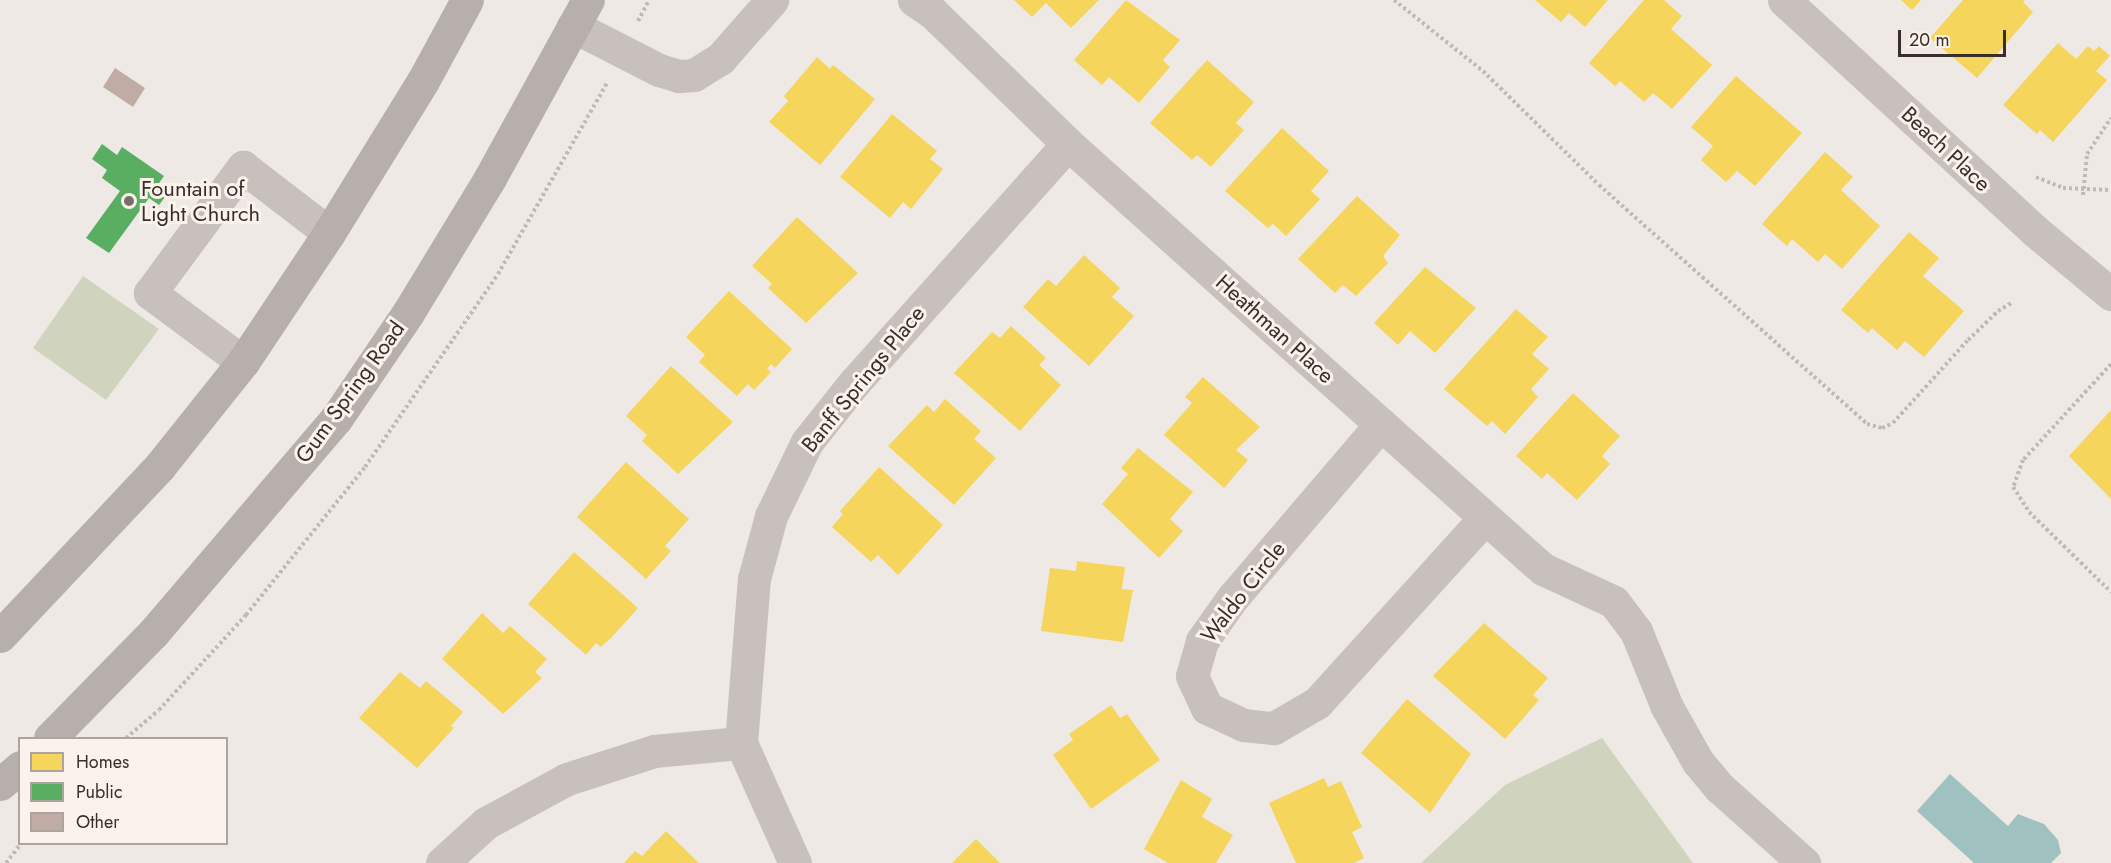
<!DOCTYPE html>
<style>
body{margin:0}
#map{position:relative;width:2111px;height:863px;overflow:hidden;background:#eee9e4;font-family:Jost,sans-serif}
div>[style]{position:absolute}
[style*='--x']{left:calc(var(--x)*1px);top:calc(var(--y)*1px);width:calc(var(--w)*1px);rotate:calc(var(--a)*1deg)}
.green>*{inset:0;background:#d0d4be}
.water>*{inset:0;background:#9fc1bf}
.homes>*{inset:0;background:#f6d55c}
.public>*{inset:0;background:#5aae61}
.building>*{inset:0;background:#c1aca5}
.path>*{height:4px;margin-top:-2px;transform-origin:0;background:repeating-linear-gradient(90deg,#c0b9b4 0 3px,transparent 0 6px)}
.minor>*{height:33px;margin:-16.5px;padding:0 16.5px;transform-origin:16.5px;border-radius:16.5px;background:#c7c0bc}
.major>*{height:33px;margin:-16.5px;padding:0 16.5px;transform-origin:16.5px;border-radius:16.5px;background:#b6afab}
.dots>*{width:16px;height:16px;translate:-50% -50%;box-sizing:border-box;border:3px solid #faf2eb;border-radius:50%}
span{translate:-50% -50%;white-space:nowrap;text-align:center;line-height:1.15;-webkit-text-stroke:6px #faf2eb;paint-order:stroke}
.street-label{font-size:22px;color:#392e2a}
.poi-label{font-size:22px;color:#392e2a}
.left{translate:0 -50%;text-align:left}
.legend{position:absolute;left:18px;top:737px;width:210px;height:108px;box-sizing:border-box;background:#faf2eb;border:2px solid #ada49e;margin:0;padding:8px 10px;list-style:none;font-size:18px;color:#392e2a}
.legend li{display:flex;align-items:center;gap:12px;height:30px}
.legend b{width:30px;border:2px solid #ada49e}
.scale{position:absolute;left:1898px;top:30px;width:108px;height:27px;box-sizing:border-box;border:3px solid #392e2a;border-top:0;padding-left:8px;font-size:18px;line-height:21px;white-space:nowrap;color:#392e2a;-webkit-text-stroke:4px #faf2eb;paint-order:stroke}
</style>
<div id="map">
<div class="green">
<div style="clip-path:polygon(83px 276px,159px 329px,106px 400px,33px 348px)"></div>
<div style="clip-path:polygon(1602px 738px,1693px 863px,1421px 863px,1505px 785px)"></div>
</div>
<div class="water">
<div style="clip-path:polygon(1950px 774px,2008px 826px,2018px 814px,2044px 824px,2058px 840px,2061px 853px,2051px 863px,1974px 863px,1917px 811px)"></div>
</div>
<div class="homes">
<div style="clip-path:polygon(1014px 0,1099px 0,1071px 28px,1046px 3px,1032px 17px)"></div>
<div style="clip-path:polygon(1126px 0,1180px 40px,1163px 60px,1170px 67px,1139px 103px,1109px 77px,1102px 85px,1074px 60px)"></div>
<div style="clip-path:polygon(1535px 0,1608px 0,1585px 27px,1569px 13px,1561px 22px)"></div>
<div style="clip-path:polygon(1644px 0,1664px 0,1682px 16px,1671px 29px,1712px 65px,1672px 109px,1653px 93px,1644px 102px,1620px 81px,1615px 86px,1589px 63px)"></div>
<div style="clip-path:polygon(1901px 0,1921px 0,1912px 10px)"></div>
<div style="clip-path:polygon(1963px 0,2025px 0,2023px 2px,2033px 12px,1977px 78px,1930px 38px)"></div>
<div style="clip-path:polygon(2058px 43px,2076px 59px,2088px 46px,2094px 51px,2099px 46px,2110px 56px,2096px 71px,2107px 80px,2053px 142px,2040px 130px,2037px 134px,2003px 105px)"></div>
<div style="clip-path:polygon(817px 57px,830px 69px,833px 65px,875px 99px,820px 165px,769px 122px,788px 101px,784px 96px)"></div>
<div style="clip-path:polygon(1207px 60px,1254px 102px,1236px 123px,1244px 130px,1211px 167px,1197px 155px,1192px 160px,1150px 123px)"></div>
<div style="clip-path:polygon(1736px 76px,1802px 133px,1755px 186px,1737px 171px,1726px 182px,1701px 160px,1713px 146px,1691px 127px)"></div>
<div style="clip-path:polygon(892px 114px,937px 151px,930px 159px,943px 169px,911px 209px,903px 202px,890px 218px,840px 177px)"></div>
<div style="clip-path:polygon(1282px 128px,1329px 171px,1311px 191px,1320px 199px,1286px 236px,1273px 224px,1268px 228px,1225px 191px)"></div>
<div style="clip-path:polygon(1825px 152px,1853px 177px,1841px 190px,1880px 226px,1842px 269px,1825px 254px,1818px 262px,1792px 239px,1787px 246px,1762px 224px)"></div>
<div style="clip-path:polygon(1357px 196px,1400px 235px,1383px 256px,1388px 263px,1356px 296px,1343px 285px,1335px 293px,1298px 259px)"></div>
<div style="clip-path:polygon(797px 217px,858px 273px,806px 323px,768px 288px,772px 284px,752px 266px)"></div>
<div style="clip-path:polygon(1909px 232px,1939px 258px,1923px 276px,1964px 311px,1924px 357px,1905px 341px,1897px 350px,1872px 328px,1868px 333px,1841px 310px)"></div>
<div style="clip-path:polygon(1084px 255px,1120px 288px,1112px 297px,1134px 316px,1089px 366px,1023px 307px,1048px 279px,1056px 286px)"></div>
<div style="clip-path:polygon(1425px 267px,1476px 308px,1435px 353px,1410px 331px,1398px 345px,1374px 323px)"></div>
<div style="clip-path:polygon(729px 291px,792px 349px,775px 368px,771px 364px,767px 369px,771px 372px,754px 390px,748px 384px,737px 396px,699px 362px,705px 355px,686px 337px)"></div>
<div style="clip-path:polygon(1516px 309px,1548px 337px,1532px 354px,1549px 369px,1531px 389px,1538px 397px,1505px 434px,1492px 421px,1487px 426px,1444px 389px)"></div>
<div style="clip-path:polygon(1011px 326px,1046px 358px,1039px 365px,1061px 385px,1020px 431px,954px 373px,992px 332px,1000px 338px)"></div>
<div style="clip-path:polygon(671px 366px,733px 422px,678px 474px,642px 441px,647px 435px,626px 416px)"></div>
<div style="clip-path:polygon(1203px 377px,1260px 427px,1236px 450px,1248px 460px,1224px 488px,1164px 435px,1192px 403px,1185px 397px)"></div>
<div style="clip-path:polygon(1573px 393px,1620px 436px,1602px 456px,1610px 464px,1577px 500px,1547px 473px,1542px 479px,1516px 456px)"></div>
<div style="clip-path:polygon(945px 399px,981px 431px,974px 439px,996px 458px,954px 505px,888px 446px,927px 405px,934px 412px)"></div>
<div style="clip-path:polygon(2111px 410px,2111px 499px,2069px 456px)"></div>
<div style="clip-path:polygon(1138px 448px,1193px 492px,1170px 519px,1183px 531px,1159px 558px,1102px 504px,1128px 474px,1121px 468px)"></div>
<div style="clip-path:polygon(626px 462px,689px 519px,665px 546px,671px 551px,646px 579px,577px 517px)"></div>
<div style="clip-path:polygon(879px 467px,943px 525px,898px 575px,878px 555px,871px 562px,832px 527px,843px 514px,840px 511px)"></div>
<div style="clip-path:polygon(574px 552px,638px 608px,612px 637px,601px 647px,596px 643px,586px 655px,528px 604px)"></div>
<div style="clip-path:polygon(1077px 561px,1125px 567px,1122px 589px,1133px 590px,1123px 642px,1041px 631px,1050px 568px,1076px 571px)"></div>
<div style="clip-path:polygon(482px 613px,503px 633px,510px 626px,547px 659px,535px 672px,542px 678px,503px 714px,442px 659px)"></div>
<div style="clip-path:polygon(1484px 623px,1548px 678px,1533px 695px,1539px 700px,1505px 739px,1433px 676px)"></div>
<div style="clip-path:polygon(400px 672px,420px 688px,426px 681px,463px 712px,451px 726px,454px 728px,417px 768px,359px 718px)"></div>
<div style="clip-path:polygon(1407px 699px,1471px 754px,1430px 813px,1361px 753px)"></div>
<div style="clip-path:polygon(1111px 705px,1120px 718px,1127px 714px,1160px 760px,1091px 809px,1053px 755px,1073px 740px,1069px 734px)"></div>
<div style="clip-path:polygon(1324px 778px,1328px 787px,1341px 781px,1362px 827px,1352px 832px,1364px 858px,1354px 863px,1296px 863px,1269px 803px)"></div>
<div style="clip-path:polygon(1181px 780px,1212px 799px,1202px 817px,1233px 835px,1216px 863px,1168px 863px,1144px 849px)"></div>
<div style="clip-path:polygon(666px 831px,699px 863px,624px 863px,635px 851px,642px 856px)"></div>
<div style="clip-path:polygon(976px 839px,1000px 863px,952px 863px)"></div>
</div>
<div class="public">
<div style="clip-path:polygon(102px 144px,117px 155px,122px 147px,164px 176px,157px 186px,168px 193px,159px 205px,149px 198px,109px 253px,86px 238px,120px 191px,102px 178px,107px 170px,92px 159px)"></div>
</div>
<div class="building">
<div style="clip-path:polygon(115px 68px,145px 88px,133px 107px,103px 87px)"></div>
</div>
<div class="path">
<div style="--x:1394;--y:0;--w:114;--a:38.6"></div>
<div style="--x:1483;--y:71;--w:163;--a:44.5"></div>
<div style="--x:1599;--y:185;--w:359;--a:41.7"></div>
<div style="--x:1867;--y:424;--w:16;--a:15"></div>
<div style="--x:1882;--y:428;--w:12;--a:-24"></div>
<div style="--x:1893;--y:423;--w:112;--a:-47.9"></div>
<div style="--x:1968;--y:340;--w:42;--a:-44"></div>
<div style="--x:1998;--y:311;--w:17;--a:-31"></div>
<div style="--x:638;--y:21;--w:24;--a:-62"></div>
<div style="--x:2036;--y:177;--w:29;--a:22"></div>
<div style="--x:2063;--y:188;--w:48;--a:2.4"></div>
<div style="--x:2083;--y:195;--w:41;--a:-84.4"></div>
<div style="--x:2087;--y:154;--w:43;--a:-56.3"></div>
<div style="--x:2111;--y:364;--w:130;--a:132.5"></div>
<div style="--x:2023;--y:460;--w:29;--a:110"></div>
<div style="--x:2013;--y:487;--w:30;--a:57"></div>
<div style="--x:2029;--y:512;--w:115;--a:44.3"></div>
<div style="--x:126;--y:738;--w:43;--a:-40.3"></div>
<div style="--x:159;--y:710;--w:129;--a:-47.5"></div>
<div style="--x:246;--y:615;--w:190;--a:-51.2"></div>
<div style="--x:365;--y:467;--w:234;--a:-55.4"></div>
<div style="--x:498;--y:274;--w:222;--a:-60.3"></div>
<div style="--x:6;--y:863;--w:24;--a:-52"></div>
</div>
<div class="minor">
<div style="--x:914;--y:0;--w:23;--a:34"></div>
<div style="--x:933;--y:13;--w:188;--a:44.1"></div>
<div style="--x:1068;--y:144;--w:618;--a:41.85"></div>
<div style="--x:1528;--y:556;--w:20;--a:41"></div>
<div style="--x:1543;--y:569;--w:78;--a:24.9"></div>
<div style="--x:1614;--y:602;--w:36;--a:53"></div>
<div style="--x:1636;--y:631;--w:82;--a:67.8"></div>
<div style="--x:1667;--y:707;--w:63;--a:60.6"></div>
<div style="--x:1698;--y:762;--w:34;--a:50"></div>
<div style="--x:1720;--y:788;--w:113;--a:41.8"></div>
<div style="--x:1784;--y:0;--w:341;--a:42.6"></div>
<div style="--x:2035;--y:231;--w:99;--a:39.7"></div>
<div style="--x:573;--y:26;--w:97;--a:27.1"></div>
<div style="--x:659;--y:70;--w:21;--a:17"></div>
<div style="--x:679;--y:76;--w:15;--a:-4"></div>
<div style="--x:694;--y:75;--w:31;--a:-32"></div>
<div style="--x:720;--y:59;--w:79;--a:-48.6"></div>
<div style="--x:243;--y:362;--w:116;--a:-143.4"></div>
<div style="--x:150;--y:293;--w:157;--a:-53.6"></div>
<div style="--x:243;--y:167;--w:108;--a:37.5"></div>
<div style="--x:1381;--y:424;--w:228;--a:130.5"></div>
<div style="--x:1233;--y:597;--w:54;--a:125.2"></div>
<div style="--x:1202;--y:641;--w:36;--a:106"></div>
<div style="--x:1192;--y:676;--w:35;--a:65"></div>
<div style="--x:1207;--y:708;--w:40;--a:25"></div>
<div style="--x:1243;--y:725;--w:31;--a:6"></div>
<div style="--x:1274;--y:728;--w:50;--a:-30.2"></div>
<div style="--x:1317;--y:703;--w:250;--a:-47.8"></div>
<div style="--x:442;--y:863;--w:59;--a:-42.3"></div>
<div style="--x:486;--y:823;--w:92;--a:-28.5"></div>
<div style="--x:567;--y:779;--w:91;--a:-17.8"></div>
<div style="--x:654;--y:751;--w:87;--a:-5.3"></div>
<div style="--x:795;--y:863;--w:132;--a:-114.2"></div>
<div style="--x:741;--y:743;--w:165;--a:-85.5"></div>
<div style="--x:754;--y:579;--w:65;--a:-74.9"></div>
<div style="--x:771;--y:516;--w:82;--a:-64.1"></div>
<div style="--x:807;--y:442;--w:75;--a:-51.5"></div>
<div style="--x:854;--y:383;--w:321;--a:-48.2"></div>
</div>
<div class="major">
<div style="--x:0;--y:636;--w:233;--a:-46.7"></div>
<div style="--x:160;--y:466;--w:133;--a:-51.4"></div>
<div style="--x:243;--y:362;--w:155;--a:-56.3"></div>
<div style="--x:329;--y:233;--w:179;--a:-58.3"></div>
<div style="--x:423;--y:81;--w:92;--a:-61.5"></div>
<div style="--x:50;--y:738;--w:148;--a:-45.5"></div>
<div style="--x:154;--y:632;--w:280;--a:-49.5"></div>
<div style="--x:336;--y:419;--w:128;--a:-55.8"></div>
<div style="--x:408;--y:313;--w:158;--a:-58.7"></div>
<div style="--x:490;--y:178;--w:203;--a:-61.2"></div>
<div style="--x:0;--y:784;--w:26;--a:-40"></div>
</div>
<div class="dots">
<div style="left:129px;top:201px;background:#786f6b"></div>
</div>
<div class="street-label">
<span style="left:1946px;top:149px;rotate:43deg">Beach Place</span>
<span style="left:1275px;top:329px;rotate:42deg">Heathman Place</span>
<span style="left:863px;top:379px;rotate:-51deg">Banff Springs Place</span>
<span style="left:350px;top:392px;rotate:-54deg">Gum Spring Road</span>
<span style="left:1243px;top:592px;rotate:-52deg">Waldo Circle</span>
</div>
<div class="poi-label">
<span class="left" style="left:141px;top:201px">Fountain of<br>Light Church</span>
</div>
<ul class="legend">
<li><b style="height:16px;background:#f6d55c"></b>Homes</li>
<li><b style="height:16px;background:#5aae61"></b>Public</li>
<li><b style="height:16px;background:#c1aca5"></b>Other</li>
</ul>
<div class="scale">20 m</div>
</div>
